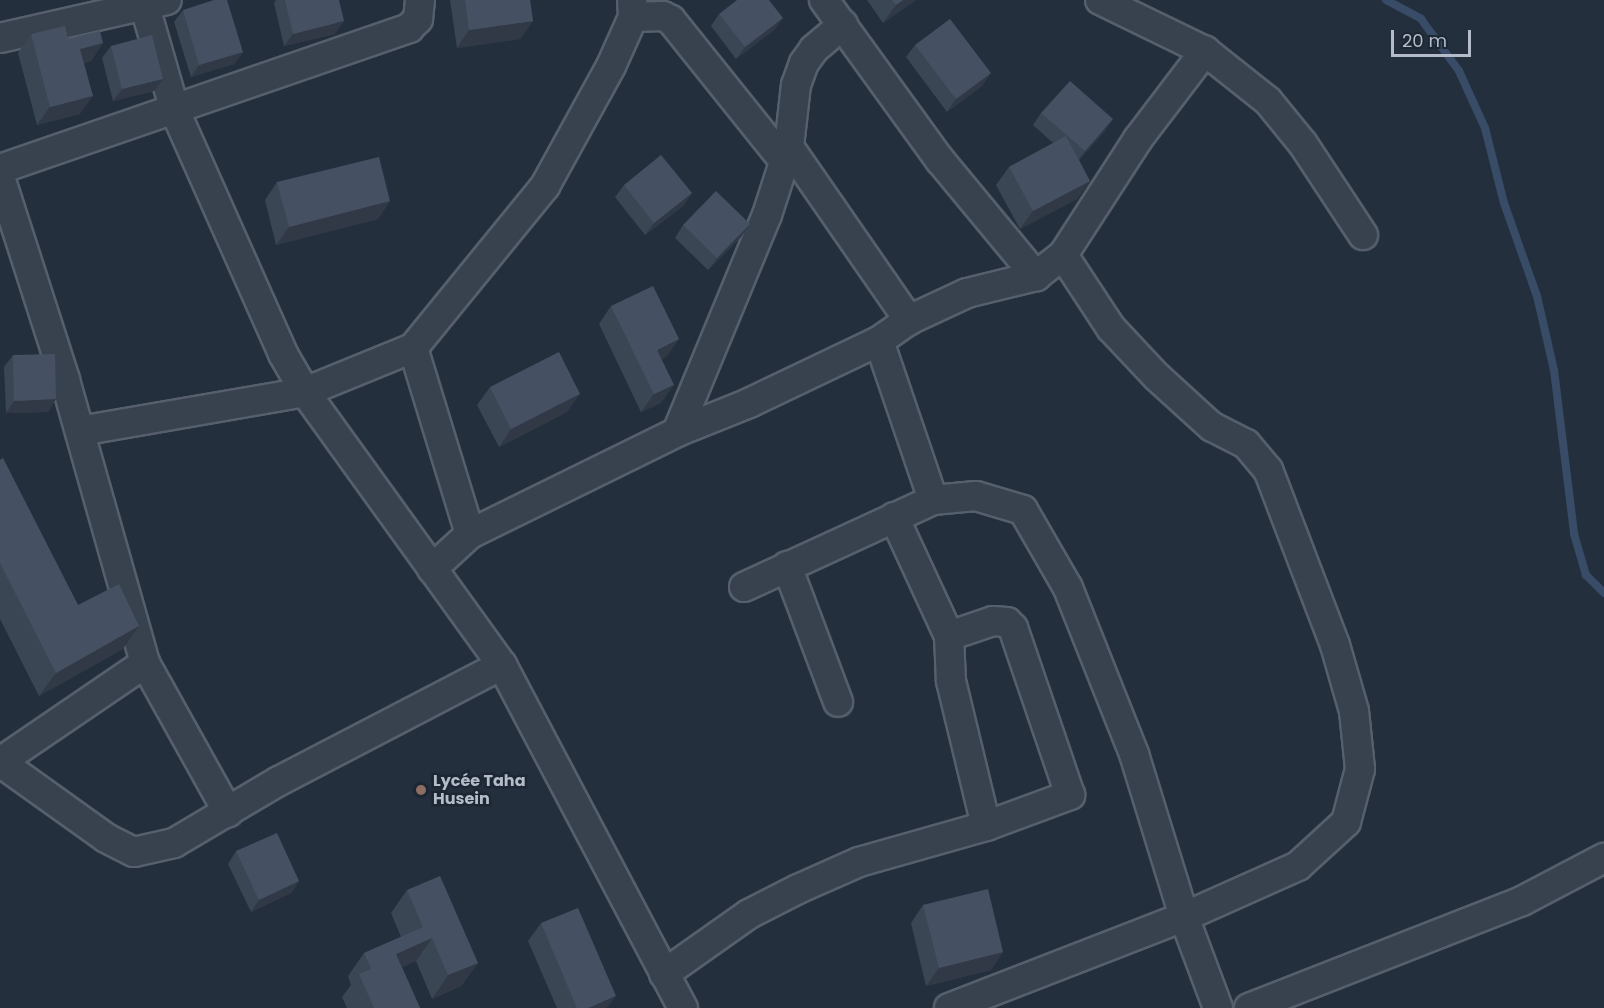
<!DOCTYPE html>
<meta charset="utf-8">
<style>
body{margin:0}
#map{position:relative;width:1604px;height:1008px;overflow:hidden;background:#242f3e;font-family:Poppins,sans-serif}
div>[style]{position:absolute}
[style*='--x']{left:calc(var(--x)*1px);top:calc(var(--y)*1px);width:calc(var(--w)*1px);rotate:calc(var(--a)*1deg)}
.stream>*{height:8px;margin:-4px;padding:0 4px;transform-origin:4px;border-radius:4px;background:#394c67}
.roads{filter:drop-shadow(2px 0 #565f6c) drop-shadow(-2px 0 #565f6c) drop-shadow(0 2px #565f6c) drop-shadow(0 -2px #565f6c)}
.minor>*{height:28px;margin:-14px;padding:0 14px;transform-origin:14px;border-radius:14px;background:#38414e}
.wall>*{inset:0;background:#3b4654}
.shaded-wall>*{inset:0;background:#303945}
.building>*{inset:0;background:#455162}
.dots>*{width:16px;height:16px;translate:-50% -50%;box-sizing:border-box;border:3px solid #1d2633;border-radius:50%}
span{translate:-50% -50%;white-space:nowrap;text-align:center;line-height:1.15;-webkit-text-stroke:5px #1d2633;paint-order:stroke}
.poi-label{font-size:16px;color:#b4bcc9;font-weight:700}
.left{translate:0 -50%;text-align:left}
.scale{position:absolute;left:1391px;top:30px;width:80px;height:27px;box-sizing:border-box;border:3px solid #b4bcc9;border-top:0;padding-left:8px;font-size:18px;line-height:21px;white-space:nowrap;color:#b4bcc9;-webkit-text-stroke:4px #1d2633;paint-order:stroke}
</style>
<div id="map">
<div class="stream">
<div style="--x:1386;--y:0;--w:40;--a:28"></div>
<div style="--x:1421;--y:19;--w:64;--a:53.8"></div>
<div style="--x:1459;--y:71;--w:63;--a:65.5"></div>
<div style="--x:1485;--y:128;--w:77;--a:75.8"></div>
<div style="--x:1504;--y:203;--w:99;--a:70.5"></div>
<div style="--x:1537;--y:296;--w:76;--a:77.1"></div>
<div style="--x:1554;--y:370;--w:165;--a:83"></div>
<div style="--x:1574;--y:534;--w:43;--a:73.7"></div>
<div style="--x:1586;--y:575;--w:25;--a:45"></div>
</div>
<div class="roads">
<div class="minor">
<div style="--x:143;--y:0;--w:116;--a:73.9"></div>
<div style="--x:175;--y:111;--w:266;--a:66"></div>
<div style="--x:283;--y:354;--w:44;--a:59.9"></div>
<div style="--x:305;--y:392;--w:337;--a:54.2"></div>
<div style="--x:502;--y:665;--w:388;--a:62.2"></div>
<div style="--x:824;--y:0;--w:198;--a:54.1"></div>
<div style="--x:940;--y:160;--w:151;--a:50.4"></div>
<div style="--x:1100;--y:0;--w:117;--a:25.9"></div>
<div style="--x:1205;--y:51;--w:80;--a:38.4"></div>
<div style="--x:1268;--y:101;--w:55;--a:50.9"></div>
<div style="--x:1303;--y:144;--w:109;--a:56.6"></div>
<div style="--x:633;--y:17;--w:30;--a:-2"></div>
<div style="--x:663;--y:16;--w:9;--a:27"></div>
<div style="--x:671;--y:20;--w:181;--a:51.3"></div>
<div style="--x:0;--y:38;--w:171;--a:-12.8"></div>
<div style="--x:789;--y:147;--w:211;--a:55.3"></div>
<div style="--x:0;--y:169;--w:433;--a:-19"></div>
<div style="--x:409;--y:28;--w:13;--a:-45"></div>
<div style="--x:418;--y:19;--w:19;--a:-84"></div>
<div style="--x:0;--y:177;--w:213;--a:72.2"></div>
<div style="--x:65;--y:380;--w:294;--a:74.2"></div>
<div style="--x:145;--y:663;--w:171;--a:60.9"></div>
<div style="--x:879;--y:341;--w:168;--a:71.2"></div>
<div style="--x:80;--y:431;--w:228;--a:-9.8"></div>
<div style="--x:305;--y:392;--w:117;--a:-22.2"></div>
<div style="--x:677;--y:432;--w:235;--a:-67.5"></div>
<div style="--x:767;--y:215;--w:71;--a:-72.1"></div>
<div style="--x:789;--y:147;--w:62;--a:-83.6"></div>
<div style="--x:796;--y:85;--w:23;--a:-70"></div>
<div style="--x:804;--y:63;--w:17;--a:-54"></div>
<div style="--x:814;--y:49;--w:38;--a:-40"></div>
<div style="--x:894;--y:517;--w:131;--a:65.2"></div>
<div style="--x:949;--y:636;--w:45;--a:87.5"></div>
<div style="--x:951;--y:681;--w:149;--a:76.4"></div>
<div style="--x:470;--y:534;--w:195;--a:-107"></div>
<div style="--x:413;--y:348;--w:209;--a:-50.8"></div>
<div style="--x:545;--y:186;--w:137;--a:-61.2"></div>
<div style="--x:611;--y:66;--w:54;--a:-65.8"></div>
<div style="--x:633;--y:17;--w:17;--a:-93"></div>
<div style="--x:787;--y:566;--w:145;--a:69.4"></div>
<div style="--x:432;--y:569;--w:52;--a:-42.6"></div>
<div style="--x:470;--y:534;--w:231;--a:-26.2"></div>
<div style="--x:677;--y:432;--w:78;--a:-21.9"></div>
<div style="--x:749;--y:403;--w:144;--a:-25.5"></div>
<div style="--x:879;--y:341;--w:37;--a:-35"></div>
<div style="--x:909;--y:320;--w:64;--a:-25"></div>
<div style="--x:967;--y:293;--w:71;--a:-13.8"></div>
<div style="--x:1036;--y:276;--w:34;--a:-38"></div>
<div style="--x:1063;--y:255;--w:138;--a:-57.1"></div>
<div style="--x:1138;--y:139;--w:111;--a:-52.7"></div>
<div style="--x:744;--y:587;--w:208;--a:-24.7"></div>
<div style="--x:933;--y:500;--w:43;--a:-5.3"></div>
<div style="--x:976;--y:496;--w:49;--a:16.6"></div>
<div style="--x:1023;--y:510;--w:90;--a:60"></div>
<div style="--x:1068;--y:588;--w:179;--a:68.3"></div>
<div style="--x:1134;--y:754;--w:170;--a:72.9"></div>
<div style="--x:1184;--y:917;--w:97;--a:69.5"></div>
<div style="--x:0;--y:762;--w:130;--a:35.6"></div>
<div style="--x:106;--y:838;--w:31;--a:27"></div>
<div style="--x:134;--y:852;--w:41;--a:-12.7"></div>
<div style="--x:174;--y:843;--w:122;--a:-30.6"></div>
<div style="--x:279;--y:781;--w:251;--a:-27.5"></div>
<div style="--x:0;--y:762;--w:176;--a:-34.3"></div>
<div style="--x:664;--y:974;--w:104;--a:-35.2"></div>
<div style="--x:749;--y:914;--w:55;--a:-27"></div>
<div style="--x:798;--y:889;--w:67;--a:-23.9"></div>
<div style="--x:859;--y:862;--w:132;--a:-15.8"></div>
<div style="--x:986;--y:826;--w:90;--a:-20.3"></div>
<div style="--x:1070;--y:795;--w:176;--a:-108.8"></div>
<div style="--x:1013;--y:628;--w:8;--a:-135"></div>
<div style="--x:1007;--y:622;--w:14;--a:-176"></div>
<div style="--x:993;--y:621;--w:46;--a:161.2"></div>
<div style="--x:949;--y:1008;--w:252;--a:-21.2"></div>
<div style="--x:1184;--y:917;--w:125;--a:-24.1"></div>
<div style="--x:1298;--y:866;--w:65;--a:-42.5"></div>
<div style="--x:1346;--y:822;--w:55;--a:-75.2"></div>
<div style="--x:1360;--y:769;--w:58;--a:-95.9"></div>
<div style="--x:1354;--y:711;--w:69;--a:-106.1"></div>
<div style="--x:1335;--y:645;--w:187;--a:-110.9"></div>
<div style="--x:1268;--y:470;--w:34;--a:-130"></div>
<div style="--x:1246;--y:444;--w:38;--a:-153"></div>
<div style="--x:1212;--y:427;--w:74;--a:-137.7"></div>
<div style="--x:1157;--y:377;--w:67;--a:-133.2"></div>
<div style="--x:1111;--y:328;--w:87;--a:-123.3"></div>
<div style="--x:1249;--y:1008;--w:293;--a:-21.4"></div>
<div style="--x:1522;--y:901;--w:93;--a:-27.7"></div>
</div>
</div>
<div class="wall">
<div style="clip-path:polygon(276px 0,339px 0,335px 34px,284px 46px,274px 3px)"></div>
<div style="clip-path:polygon(450px 0,530px 0,533px 21px,520px 39px,457px 48px)"></div>
<div style="clip-path:polygon(867px 0,916px 0,883px 23px)"></div>
<div style="clip-path:polygon(183px 10px,243px 52px,234px 64px,191px 77px,174px 22px)"></div>
<div style="clip-path:polygon(719px 14px,783px 18px,774px 30px,736px 59px,711px 26px)"></div>
<div style="clip-path:polygon(31px 34px,103px 43px,91px 61px,84px 63px,80px 114px,37px 125px,18px 53px)"></div>
<div style="clip-path:polygon(915px 45px,991px 73px,982px 86px,947px 112px,906px 57px)"></div>
<div style="clip-path:polygon(111px 46px,154px 91px,113px 101px,102px 58px)"></div>
<div style="clip-path:polygon(1041px 113px,1105px 131px,1079px 160px,1090px 181px,1077px 199px,1020px 229px,996px 185px,1009px 167px,1053px 143px,1033px 125px)"></div>
<div style="clip-path:polygon(277px 182px,390px 201px,378px 219px,276px 245px,265px 200px)"></div>
<div style="clip-path:polygon(624px 185px,692px 193px,683px 206px,645px 235px,615px 197px)"></div>
<div style="clip-path:polygon(750px 224px,741px 237px,708px 270px,675px 238px,683px 225px)"></div>
<div style="clip-path:polygon(611px 306px,679px 339px,666px 357px,662px 359px,661px 403px,641px 412px,599px 324px)"></div>
<div style="clip-path:polygon(13px 355px,56px 399px,48px 412px,6px 413px,4px 367px)"></div>
<div style="clip-path:polygon(490px 387px,567px 412px,499px 447px,477px 405px)"></div>
<div style="clip-path:polygon(0 460px,78px 605px,123px 649px,39px 696px,0 619px)"></div>
<div style="clip-path:polygon(236px 851px,299px 881px,291px 893px,251px 912px,228px 864px)"></div>
<div style="clip-path:polygon(407px 890px,478px 963px,461px 986px,432px 999px,416px 961px,402px 967px,420px 1008px,347px 1008px,342px 997px,351px 985px,348px 976px,364px 953px,401px 937px,391px 913px)"></div>
<div style="clip-path:polygon(923px 905px,1003px 952px,991px 970px,926px 986px,911px 923px)"></div>
<div style="clip-path:polygon(541px 923px,607px 1008px,557px 1008px,528px 941px)"></div>
</div>
<div class="shaded-wall">
<div style="clip-path:polygon(903px 0,916px 0,883px 23px,896px 5px)"></div>
<div style="clip-path:polygon(783px 18px,774px 30px,736px 59px,745px 47px)"></div>
<div style="clip-path:polygon(344px 21px,335px 34px,284px 46px,293px 34px)"></div>
<div style="clip-path:polygon(533px 21px,520px 39px,457px 48px,469px 30px)"></div>
<div style="clip-path:polygon(103px 43px,91px 61px,68px 67px,80px 49px)"></div>
<div style="clip-path:polygon(243px 52px,234px 64px,191px 77px,199px 65px)"></div>
<div style="clip-path:polygon(991px 73px,982px 86px,947px 112px,956px 99px)"></div>
<div style="clip-path:polygon(163px 79px,154px 91px,113px 101px,122px 89px)"></div>
<div style="clip-path:polygon(93px 96px,80px 114px,37px 125px,50px 107px)"></div>
<div style="clip-path:polygon(1113px 119px,1105px 131px,1076px 163px,1085px 151px)"></div>
<div style="clip-path:polygon(1090px 181px,1077px 199px,1020px 229px,1033px 211px)"></div>
<div style="clip-path:polygon(692px 193px,683px 206px,645px 235px,654px 223px)"></div>
<div style="clip-path:polygon(390px 201px,378px 219px,276px 245px,289px 227px)"></div>
<div style="clip-path:polygon(750px 224px,741px 237px,708px 270px,717px 258px)"></div>
<div style="clip-path:polygon(679px 339px,666px 357px,644px 368px,657px 350px)"></div>
<div style="clip-path:polygon(674px 385px,661px 403px,641px 412px,654px 394px)"></div>
<div style="clip-path:polygon(580px 394px,567px 412px,499px 447px,511px 429px)"></div>
<div style="clip-path:polygon(56px 399px,48px 412px,6px 413px,14px 401px)"></div>
<div style="clip-path:polygon(139px 626px,123px 649px,39px 696px,56px 673px)"></div>
<div style="clip-path:polygon(299px 881px,291px 893px,251px 912px,259px 900px)"></div>
<div style="clip-path:polygon(432px 938px,416px 961px,380px 977px,396px 954px)"></div>
<div style="clip-path:polygon(1003px 952px,991px 970px,926px 986px,939px 968px)"></div>
<div style="clip-path:polygon(478px 963px,461px 986px,432px 999px,448px 975px)"></div>
<div style="clip-path:polygon(616px 996px,607px 1008px,588px 1008px)"></div>
</div>
<div class="building">
<div style="clip-path:polygon(214px 0,227px 0,243px 52px,199px 65px,183px 10px)"></div>
<div style="clip-path:polygon(285px 0,339px 0,344px 21px,293px 34px)"></div>
<div style="clip-path:polygon(465px 0,530px 0,533px 21px,469px 30px)"></div>
<div style="clip-path:polygon(737px 0,769px 0,783px 18px,745px 47px,719px 14px)"></div>
<div style="clip-path:polygon(892px 0,903px 0,896px 5px)"></div>
<div style="clip-path:polygon(950px 19px,991px 73px,956px 99px,915px 45px)"></div>
<div style="clip-path:polygon(65px 26px,68px 39px,100px 31px,103px 43px,80px 49px,93px 96px,50px 107px,31px 34px)"></div>
<div style="clip-path:polygon(152px 35px,163px 79px,122px 89px,111px 46px)"></div>
<div style="clip-path:polygon(1070px 81px,1113px 119px,1085px 151px,1041px 113px)"></div>
<div style="clip-path:polygon(1066px 136px,1090px 181px,1033px 211px,1009px 167px)"></div>
<div style="clip-path:polygon(661px 155px,692px 193px,654px 223px,624px 185px)"></div>
<div style="clip-path:polygon(379px 157px,390px 201px,289px 227px,277px 182px)"></div>
<div style="clip-path:polygon(716px 191px,750px 224px,717px 258px,683px 225px)"></div>
<div style="clip-path:polygon(653px 286px,679px 339px,657px 350px,674px 385px,654px 394px,611px 306px)"></div>
<div style="clip-path:polygon(559px 352px,580px 394px,511px 429px,490px 387px)"></div>
<div style="clip-path:polygon(55px 354px,56px 399px,14px 401px,13px 355px)"></div>
<div style="clip-path:polygon(3px 458px,78px 605px,119px 584px,139px 626px,56px 673px,0 563px,0 460px)"></div>
<div style="clip-path:polygon(277px 833px,299px 881px,259px 900px,236px 851px)"></div>
<div style="clip-path:polygon(440px 876px,478px 963px,448px 975px,432px 938px,396px 954px,420px 1008px,374px 1008px,359px 974px,371px 969px,364px 953px,423px 927px,407px 890px)"></div>
<div style="clip-path:polygon(988px 889px,1003px 952px,939px 968px,923px 905px)"></div>
<div style="clip-path:polygon(578px 908px,616px 996px,588px 1008px,577px 1008px,541px 923px)"></div>
</div>
<div class="dots">
<div style="left:421px;top:790px;background:#8d6e63"></div>
</div>
<div class="poi-label">
<span class="left" style="left:433px;top:790px">Lycée Taha<br>Husein</span>
</div>
<div class="scale">20 m</div>
</div>
